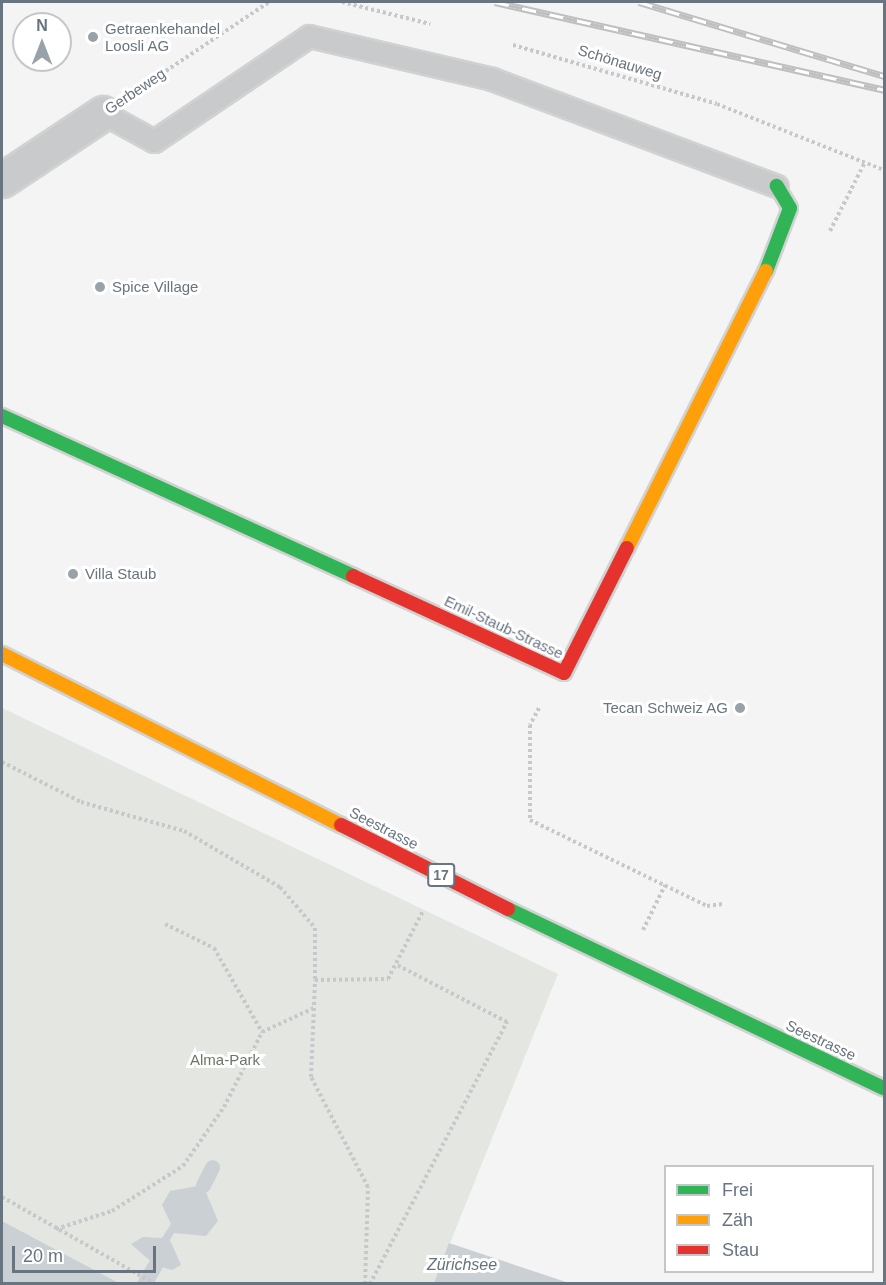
<!DOCTYPE html>
<meta charset="utf-8">
<style>
body{margin:0}
#map{position:relative;width:886px;height:1285px;overflow:hidden;background:#f4f4f4;font-family:Arial,sans-serif}
div>[style]{position:absolute}
[style*='--x']{left:calc(var(--x)*1px);top:calc(var(--y)*1px);width:calc(var(--w)*1px);rotate:calc(var(--a)*1deg)}
.green>*{inset:0;background:#e3e6e1}
.water>*{inset:0;background:#cbd0d4}
.stream>*{height:15px;margin:-7.5px;padding:0 7.5px;transform-origin:7.5px;border-radius:7.5px;background:#cbd0d4}
.path>*{height:4px;margin-top:-2px;transform-origin:0;background:repeating-linear-gradient(90deg,#c7c8c9 0 3px,transparent 0 6px)}
.roads{filter:drop-shadow(2px 0 #d1d2d2) drop-shadow(-2px 0 #d1d2d2) drop-shadow(0 2px #d1d2d2) drop-shadow(0 -2px #d1d2d2)}
.lane>*{height:21px;margin:-10.5px;padding:0 10.5px;transform-origin:10.5px;border-radius:10.5px;background:#c9cacb}
.street>*{height:33px;margin:-16.5px;padding:0 16.5px;transform-origin:16.5px;border-radius:16.5px;background:#c9cacb}
.fast>*{height:14px;margin:-7px;padding:0 7px;transform-origin:7px;border-radius:7px;background:#30b455}
.slow>*{height:14px;margin:-7px;padding:0 7px;transform-origin:7px;border-radius:7px;background:#ff9f0a}
.jam>*{height:14px;margin:-7px;padding:0 7px;transform-origin:7px;border-radius:7px;background:#e5322d}
.rail>*{height:7px;margin-top:-3.5px;transform-origin:0;background:repeating-linear-gradient(90deg,#fff 0 14px,#bebfc0 0 28px);box-sizing:border-box;border-block:2px solid #bebfc0}
.dots>*{width:16px;height:16px;translate:-50% -50%;box-sizing:border-box;border:3px solid #fff;border-radius:50%}
span{translate:-50% -50%;white-space:nowrap;text-align:center;line-height:1.15;-webkit-text-stroke:6px #fff;paint-order:stroke}
.shield-label span{padding:2px 4px;background:#fff;border:2px solid;border-radius:4px;-webkit-text-stroke-width:0}
.shield-label{font-size:14px;color:#687480;font-weight:700}
.poi-label{font-size:15px;color:#687480}
.left{translate:0 -50%;text-align:left}
.right{translate:-100% -50%;text-align:right}
.street-label{font-size:15px;color:#687480}
.park-label{font-size:15px;color:#697866}
.water-label{font-size:16px;color:#64757c;font-style:italic}
.frame{position:absolute;inset:0;border:3px solid #687480;pointer-events:none}
.legend{position:absolute;left:664px;top:1165px;width:210px;height:108px;box-sizing:border-box;background:#fff;border:2px solid #c3c7cc;margin:0;padding:8px 10px;list-style:none;font-size:18px;color:#687480}
.legend li{display:flex;align-items:center;gap:12px;height:30px}
.legend b{width:30px;border:2px solid #c3c7cc}
.north{position:absolute;left:12px;top:12px;width:60px;height:60px;box-sizing:border-box;background:#fff;border:2px solid #c3c7cc;border-radius:50%;rotate:0deg;font-size:16px;font-weight:700;line-height:24px;text-align:center;color:#687480}
.north::after{content:'';display:block;margin:auto;width:21px;height:27px;background:#99a1a9;clip-path:polygon(50% 0,100% 100%,50% 72%,0 100%)}
.scale{position:absolute;left:12px;top:1246px;width:144px;height:27px;box-sizing:border-box;border:3px solid #687480;border-top:0;padding-left:8px;font-size:18px;line-height:21px;white-space:nowrap;color:#687480;-webkit-text-stroke:4px #fff;paint-order:stroke}
</style>
<div id="map">
<div class="green">
<div style="clip-path:polygon(2px 708px,558px 974px,434px 1283px,119px 1283px,2px 1221px)"></div>
</div>
<div class="water">
<div style="clip-path:polygon(203px 1185px,218px 1221px,206px 1236px,174px 1233px,170px 1240px,181px 1265px,172px 1270px,155px 1265px,131px 1244px,143px 1237px,162px 1238px,171px 1224px,162px 1205px,170px 1191px)"></div>
<div style="clip-path:polygon(2px 1221px,119px 1283px,2px 1283px)"></div>
<div style="clip-path:polygon(449px 1243px,569px 1283px,434px 1283px)"></div>
</div>
<div class="stream">
<div style="--x:203;--y:1185;--w:20;--a:-63"></div>
<div style="--x:144;--y:1284;--w:22;--a:-60"></div>
</div>
<div class="path">
<div style="--x:342;--y:2;--w:91;--a:14"></div>
<div style="--x:513;--y:45;--w:212;--a:16.1"></div>
<div style="--x:717;--y:104;--w:180;--a:21.6"></div>
<div style="--x:136;--y:91;--w:160;--a:-33.8"></div>
<div style="--x:830;--y:231;--w:77;--a:-63.1"></div>
<div style="--x:539;--y:708;--w:19;--a:118"></div>
<div style="--x:530;--y:725;--w:95;--a:90"></div>
<div style="--x:530;--y:820;--w:197;--a:25.9"></div>
<div style="--x:707;--y:906;--w:16;--a:-7"></div>
<div style="--x:2;--y:762;--w:89;--a:26.9"></div>
<div style="--x:81;--y:802;--w:107;--a:15.7"></div>
<div style="--x:184;--y:831;--w:111;--a:30.3"></div>
<div style="--x:280;--y:887;--w:54;--a:49.5"></div>
<div style="--x:315;--y:928;--w:52;--a:90"></div>
<div style="--x:165;--y:924;--w:55;--a:26.1"></div>
<div style="--x:214;--y:948;--w:97;--a:60.3"></div>
<div style="--x:643;--y:930;--w:50;--a:-63.9"></div>
<div style="--x:2;--y:1197;--w:176;--a:29.6"></div>
<div style="--x:56;--y:1229;--w:59;--a:-17.8"></div>
<div style="--x:112;--y:1211;--w:84;--a:-32.4"></div>
<div style="--x:183;--y:1166;--w:72;--a:-55.2"></div>
<div style="--x:224;--y:1107;--w:84;--a:-63.1"></div>
<div style="--x:262;--y:1032;--w:57;--a:-24.8"></div>
<div style="--x:365;--y:1284;--w:97;--a:-88.2"></div>
<div style="--x:368;--y:1187;--w:124;--a:-117.4"></div>
<div style="--x:311;--y:1077;--w:97;--a:-87.6"></div>
<div style="--x:315;--y:980;--w:73;--a:-0.8"></div>
<div style="--x:388;--y:979;--w:76;--a:-62.8"></div>
<div style="--x:370;--y:1284;--w:296;--a:-62.4"></div>
<div style="--x:507;--y:1022;--w:126;--a:-152.6"></div>
</div>
<div class="roads">
<div class="lane">
<div style="--x:103;--y:113;--w:58;--a:28.8"></div>
<div style="--x:154;--y:141;--w:187;--a:-34.1"></div>
<div style="--x:309;--y:36;--w:188;--a:13.2"></div>
<div style="--x:492;--y:79;--w:304;--a:20.6"></div>
</div>
<div class="street">
<div style="--x:2;--y:180;--w:121;--a:-33.6"></div>
</div>
<div class="fast">
<div style="--x:766;--y:271;--w:67;--a:-69.1"></div>
<div style="--x:790;--y:208;--w:26;--a:-121"></div>
<div style="--x:2;--y:416;--w:386;--a:24.5"></div>
<div style="--x:508;--y:909;--w:416;--a:25.5"></div>
</div>
<div class="slow">
<div style="--x:627;--y:548;--w:310;--a:-63.4"></div>
<div style="--x:2;--y:654;--w:380;--a:26.8"></div>
</div>
<div class="jam">
<div style="--x:353;--y:576;--w:232;--a:24.7"></div>
<div style="--x:564;--y:673;--w:140;--a:-63.3"></div>
<div style="--x:341;--y:825;--w:187;--a:26.7"></div>
</div>
</div>
<div class="rail">
<div style="--x:495;--y:2;--w:399;--a:12.7"></div>
<div style="--x:639;--y:2;--w:256;--a:16.8"></div>
</div>
<div class="dots">
<div style="left:93px;top:37px;background:#99a1a9"></div>
<div style="left:100px;top:287px;background:#99a1a9"></div>
<div style="left:73px;top:574px;background:#99a1a9"></div>
<div style="left:740px;top:708px;background:#99a1a9"></div>
</div>
<div class="shield-label">
<span style="left:441px;top:875px">17</span>
</div>
<div class="poi-label">
<span class="left" style="left:105px;top:37px">Getraenkehandel<br>Loosli AG</span>
<span class="left" style="left:112px;top:287px">Spice Village</span>
<span class="left" style="left:85px;top:574px">Villa Staub</span>
<span class="right" style="left:728px;top:708px">Tecan Schweiz AG</span>
</div>
<div class="street-label">
<span style="left:620px;top:62px;rotate:17deg">Schönauweg</span>
<span style="left:135px;top:91px;rotate:-34deg">Gerbeweg</span>
<span style="left:504px;top:627px;rotate:25deg">Emil-Staub-Strasse</span>
<span style="left:384px;top:828px;rotate:27deg">Seestrasse</span>
<span style="left:821px;top:1040px;rotate:25deg">Seestrasse</span>
</div>
<div class="park-label">
<span style="left:225px;top:1060px">Alma-Park</span>
</div>
<div class="water-label">
<span style="left:462px;top:1265px">Zürichsee</span>
</div>
<div class="frame"></div>
<ul class="legend">
<li><b style="height:8px;background:#30b455"></b>Frei</li>
<li><b style="height:8px;background:#ff9f0a"></b>Zäh</li>
<li><b style="height:8px;background:#e5322d"></b>Stau</li>
</ul>
<div class="north">N</div>
<div class="scale">20 m</div>
</div>
